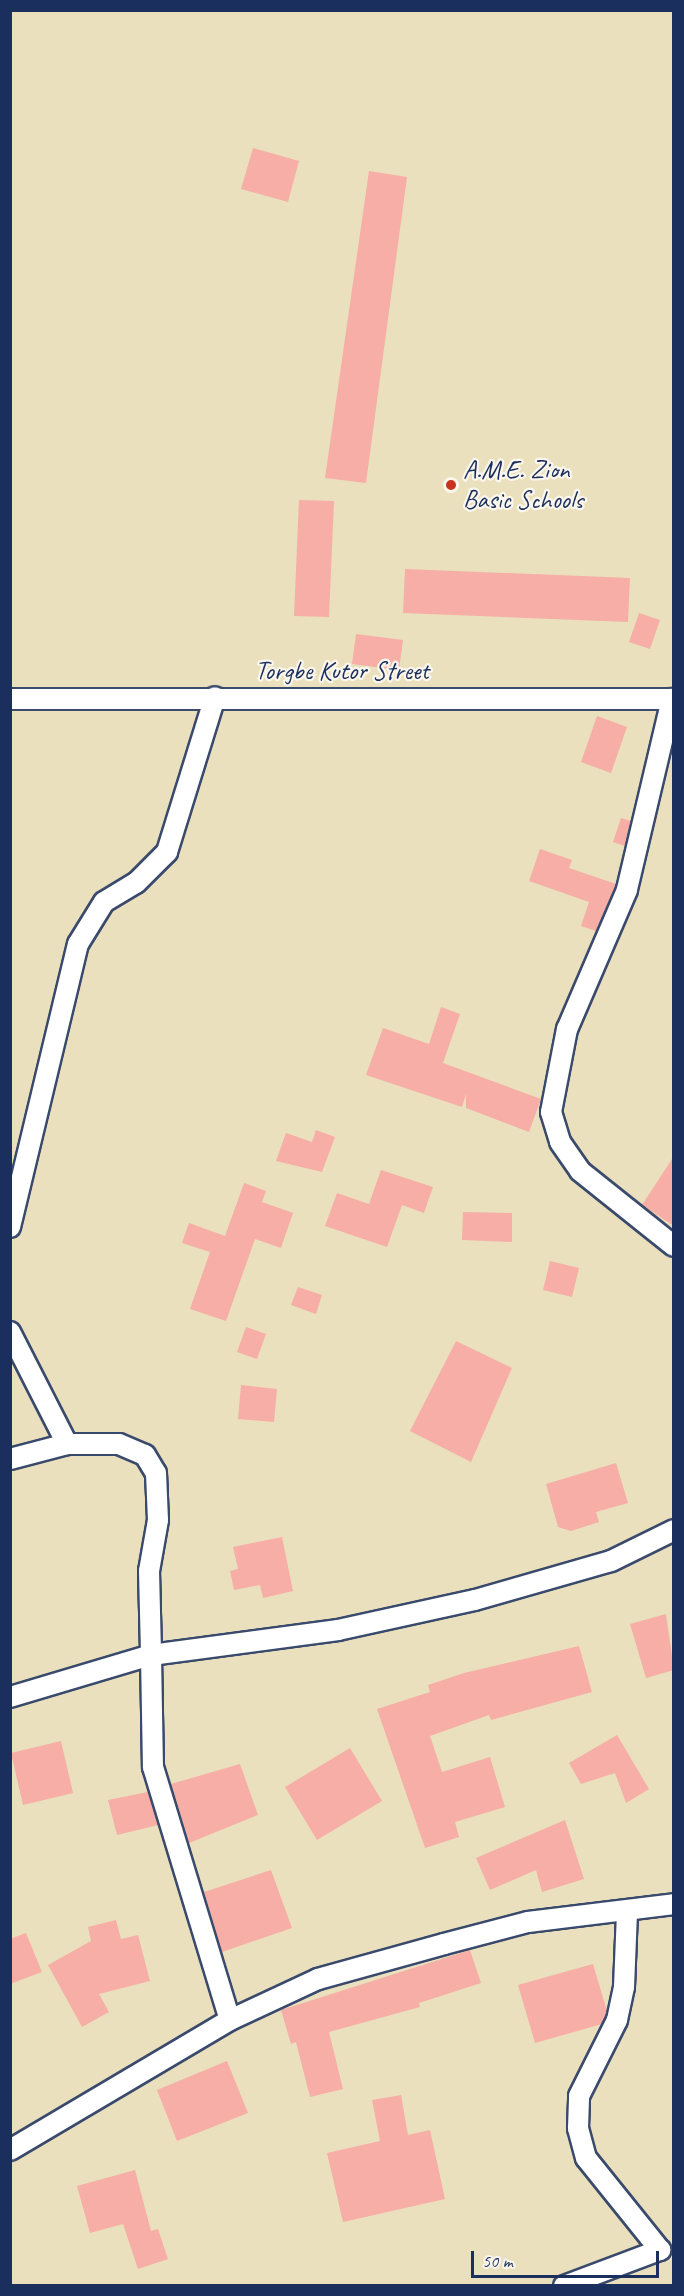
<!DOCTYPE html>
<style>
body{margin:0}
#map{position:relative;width:684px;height:2296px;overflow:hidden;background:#eae0bd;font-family:Caveat,sans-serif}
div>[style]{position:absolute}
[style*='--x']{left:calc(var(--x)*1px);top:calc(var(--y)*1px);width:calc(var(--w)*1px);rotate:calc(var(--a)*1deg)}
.building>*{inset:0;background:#f6aea6}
.roads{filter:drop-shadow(2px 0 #3a4a6c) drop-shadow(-2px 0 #3a4a6c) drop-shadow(0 2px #3a4a6c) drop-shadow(0 -2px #3a4a6c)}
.street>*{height:20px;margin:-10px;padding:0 10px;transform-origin:10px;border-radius:10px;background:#fff}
.dots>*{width:16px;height:16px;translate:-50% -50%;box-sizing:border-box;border:3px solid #fbf7ec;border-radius:50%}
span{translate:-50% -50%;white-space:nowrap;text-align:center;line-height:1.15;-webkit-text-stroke:4.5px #fbf7ec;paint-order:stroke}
.poi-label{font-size:26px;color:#1b2f5e}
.left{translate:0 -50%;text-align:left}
.street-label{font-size:26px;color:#1b2f5e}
.frame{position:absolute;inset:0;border:12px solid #1b2f5e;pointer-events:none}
.scale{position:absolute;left:471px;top:2251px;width:188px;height:27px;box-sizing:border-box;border:3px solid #1b2f5e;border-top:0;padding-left:8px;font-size:18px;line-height:21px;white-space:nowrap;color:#1b2f5e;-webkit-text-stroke:4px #fbf7ec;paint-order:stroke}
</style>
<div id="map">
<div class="building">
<div style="clip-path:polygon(253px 148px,299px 161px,288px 202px,241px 189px)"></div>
<div style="clip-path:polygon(369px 171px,407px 177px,366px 483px,325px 478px)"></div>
<div style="clip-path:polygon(299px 500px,334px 501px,329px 617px,294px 616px)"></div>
<div style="clip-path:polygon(405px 569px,630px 578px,628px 622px,403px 613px)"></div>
<div style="clip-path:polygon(639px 613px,660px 620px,650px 649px,629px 642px)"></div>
<div style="clip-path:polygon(356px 634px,403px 640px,399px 670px,352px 664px)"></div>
<div style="clip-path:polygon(597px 716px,627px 727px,611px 773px,581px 762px)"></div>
<div style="clip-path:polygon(621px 818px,631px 821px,625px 846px,613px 842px)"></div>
<div style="clip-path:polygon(540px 849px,572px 860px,569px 868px,616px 884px,596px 931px,581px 926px,589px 902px,529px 881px)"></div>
<div style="clip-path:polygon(441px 1007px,460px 1014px,443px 1063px,541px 1099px,529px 1132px,466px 1108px,466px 1094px,462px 1107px,366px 1075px,383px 1028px,429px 1044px)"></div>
<div style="clip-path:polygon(316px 1130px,335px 1137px,322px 1172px,276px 1161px,286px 1133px,312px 1142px)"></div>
<div style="clip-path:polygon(674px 1156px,674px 1226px,642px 1205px)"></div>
<div style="clip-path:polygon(381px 1170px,433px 1187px,424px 1213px,402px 1205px,387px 1247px,325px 1226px,337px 1193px,369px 1204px)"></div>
<div style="clip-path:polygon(244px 1183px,266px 1191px,262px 1202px,293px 1213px,281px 1248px,255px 1239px,226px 1321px,190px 1309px,210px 1252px,182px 1243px,189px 1223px,225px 1236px)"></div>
<div style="clip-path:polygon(463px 1212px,512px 1213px,512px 1242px,462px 1240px)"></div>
<div style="clip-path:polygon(550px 1261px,579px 1268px,572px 1297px,543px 1290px)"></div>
<div style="clip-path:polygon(298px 1287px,322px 1295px,316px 1314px,291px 1305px)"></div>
<div style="clip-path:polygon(246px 1327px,266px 1334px,257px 1359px,237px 1352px)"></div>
<div style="clip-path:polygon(456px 1341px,512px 1368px,471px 1462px,410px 1431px)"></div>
<div style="clip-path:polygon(241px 1385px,277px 1389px,274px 1422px,238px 1419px)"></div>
<div style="clip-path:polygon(616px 1463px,628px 1503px,596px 1512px,599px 1522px,571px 1531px,558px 1527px,546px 1484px)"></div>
<div style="clip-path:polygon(282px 1537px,293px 1591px,263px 1598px,260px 1585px,234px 1590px,230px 1571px,238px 1569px,233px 1547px)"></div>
<div style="clip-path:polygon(666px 1614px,674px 1670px,646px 1678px,630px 1624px)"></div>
<div style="clip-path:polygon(579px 1646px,592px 1692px,491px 1720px,489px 1715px,430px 1736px,442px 1772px,490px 1757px,505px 1807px,455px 1822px,459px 1837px,425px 1848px,377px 1709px,430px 1692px,428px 1685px,464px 1673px)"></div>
<div style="clip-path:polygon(617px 1735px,649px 1789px,626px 1803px,615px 1773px,581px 1784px,569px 1763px)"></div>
<div style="clip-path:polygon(61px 1741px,73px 1793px,23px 1805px,11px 1753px)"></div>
<div style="clip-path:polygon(350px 1748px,382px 1801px,317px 1840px,285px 1787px)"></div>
<div style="clip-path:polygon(240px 1764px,258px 1815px,189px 1843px,171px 1784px)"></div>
<div style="clip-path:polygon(148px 1792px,158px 1825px,117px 1835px,108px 1800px)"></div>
<div style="clip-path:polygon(565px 1820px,584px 1879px,542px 1892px,536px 1870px,490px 1890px,476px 1858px)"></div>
<div style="clip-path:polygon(271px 1870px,292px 1928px,222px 1952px,204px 1892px)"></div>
<div style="clip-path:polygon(116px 1920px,121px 1939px,138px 1935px,150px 1981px,99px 1994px,109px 2012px,82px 2027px,48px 1965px,91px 1941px,88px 1927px)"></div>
<div style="clip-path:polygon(26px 1933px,42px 1972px,10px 1984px,10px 1939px)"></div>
<div style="clip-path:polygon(470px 1950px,481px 1983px,419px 2003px,420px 2007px,329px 2032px,343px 2089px,310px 2097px,296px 2042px,291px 2044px,281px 2010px)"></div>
<div style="clip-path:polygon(593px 1964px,607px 2011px,602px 2024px,535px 2043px,518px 1985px)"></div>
<div style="clip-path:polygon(227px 2061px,248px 2113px,177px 2141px,157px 2090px)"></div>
<div style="clip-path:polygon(401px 2095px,408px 2135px,430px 2130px,445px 2199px,343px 2222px,327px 2153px,380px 2141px,372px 2100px)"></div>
<div style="clip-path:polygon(135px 2170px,151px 2231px,158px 2229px,168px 2259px,138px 2269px,123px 2224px,90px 2233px,77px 2186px)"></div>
</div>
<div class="roads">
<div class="street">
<div style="--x:10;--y:699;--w:664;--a:0"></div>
<div style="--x:672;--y:699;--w:196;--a:103.3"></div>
<div style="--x:627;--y:890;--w:151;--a:113.3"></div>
<div style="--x:567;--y:1029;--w:85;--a:100.9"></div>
<div style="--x:551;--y:1112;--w:31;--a:73"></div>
<div style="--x:560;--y:1142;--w:35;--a:55"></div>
<div style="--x:580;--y:1171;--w:120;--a:38.6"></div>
<div style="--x:10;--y:1227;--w:291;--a:-76.5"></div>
<div style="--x:78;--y:944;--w:49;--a:-58.2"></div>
<div style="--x:104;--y:902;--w:37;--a:-31"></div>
<div style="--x:136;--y:883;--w:44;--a:-45"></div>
<div style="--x:167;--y:852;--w:162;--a:-72.8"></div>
<div style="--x:10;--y:1332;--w:126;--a:63"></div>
<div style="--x:10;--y:1459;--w:59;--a:-14.7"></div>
<div style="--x:67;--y:1444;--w:52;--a:0"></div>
<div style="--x:119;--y:1444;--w:28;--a:23"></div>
<div style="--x:145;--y:1455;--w:21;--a:59"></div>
<div style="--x:156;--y:1473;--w:47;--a:87.6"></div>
<div style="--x:158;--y:1520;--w:52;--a:100"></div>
<div style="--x:149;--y:1571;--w:84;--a:88.6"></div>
<div style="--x:151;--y:1655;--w:189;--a:-7.6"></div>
<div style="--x:338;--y:1630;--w:140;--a:-12.4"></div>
<div style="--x:475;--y:1600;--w:141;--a:-16"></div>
<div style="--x:611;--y:1561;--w:70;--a:-26.2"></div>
<div style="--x:10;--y:1697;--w:147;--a:-16.6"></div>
<div style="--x:151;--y:1655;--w:112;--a:89"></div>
<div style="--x:153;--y:1767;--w:264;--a:73.1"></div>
<div style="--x:230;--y:2020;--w:97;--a:-25"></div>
<div style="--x:318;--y:1979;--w:131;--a:-15.5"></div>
<div style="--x:444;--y:1944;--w:87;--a:-14.7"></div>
<div style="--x:528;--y:1922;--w:147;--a:-7"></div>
<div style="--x:10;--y:2150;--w:256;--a:-30.6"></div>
<div style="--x:564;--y:2286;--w:103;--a:-20.6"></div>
<div style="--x:660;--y:2250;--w:118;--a:-128.8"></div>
<div style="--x:586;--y:2158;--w:31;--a:-105"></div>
<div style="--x:578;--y:2128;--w:32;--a:-88"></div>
<div style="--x:579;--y:2096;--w:85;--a:-63.4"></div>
<div style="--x:617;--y:2020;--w:34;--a:-78"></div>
<div style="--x:624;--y:1987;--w:75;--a:-87.7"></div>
</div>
</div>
<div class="dots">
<div style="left:451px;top:485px;background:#c8321e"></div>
</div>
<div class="poi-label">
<span class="left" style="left:463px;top:485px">A.M.E. Zion<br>Basic Schools</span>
</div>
<div class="street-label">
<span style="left:342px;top:671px">Torgbe Kutor Street</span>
</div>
<div class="frame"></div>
<div class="scale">50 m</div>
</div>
